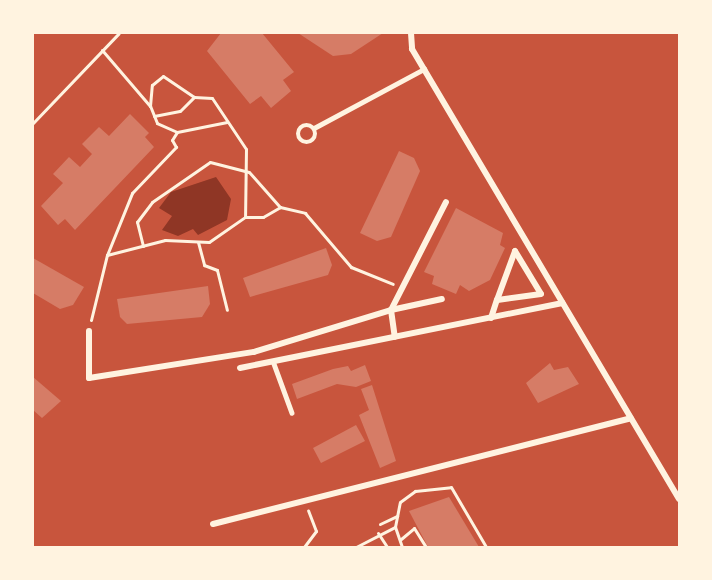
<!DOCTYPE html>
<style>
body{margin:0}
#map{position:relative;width:712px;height:580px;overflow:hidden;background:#c8553d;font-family:"Sofia Sans Condensed",sans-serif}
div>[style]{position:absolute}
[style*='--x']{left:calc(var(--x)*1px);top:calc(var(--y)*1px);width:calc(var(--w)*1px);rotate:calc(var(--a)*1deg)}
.water>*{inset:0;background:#8f3625}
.building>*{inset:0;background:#d67c66}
.path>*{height:3px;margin:-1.5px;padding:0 1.5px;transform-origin:1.5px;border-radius:1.5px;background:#fff3e0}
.service>*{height:4.5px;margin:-2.25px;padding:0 2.25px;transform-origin:2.25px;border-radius:2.25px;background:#fff3e0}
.service>.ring{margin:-2.25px;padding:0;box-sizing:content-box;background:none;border:4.5px solid #fff3e0;border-radius:50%}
.minor>*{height:6px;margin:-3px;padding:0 3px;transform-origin:3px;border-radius:3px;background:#fff3e0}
span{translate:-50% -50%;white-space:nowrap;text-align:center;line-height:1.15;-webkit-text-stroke:6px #fff3e0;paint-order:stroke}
.frame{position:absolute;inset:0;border:34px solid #fff3e0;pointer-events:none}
</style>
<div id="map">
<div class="water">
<div style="clip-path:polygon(216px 177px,231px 199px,227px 220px,198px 235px,193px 229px,178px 236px,162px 230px,172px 216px,159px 208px,171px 192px)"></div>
</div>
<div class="building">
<div style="clip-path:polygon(221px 33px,262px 33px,294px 72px,283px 80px,291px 91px,271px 108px,261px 96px,250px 104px,207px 51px)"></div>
<div style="clip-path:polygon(298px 33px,383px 33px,351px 54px,333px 56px)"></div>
<div style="clip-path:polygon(130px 114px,149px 133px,145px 137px,154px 147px,75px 230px,65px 219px,58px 225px,41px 206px,63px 183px,53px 174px,69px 157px,80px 167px,92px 154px,82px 144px,99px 127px,109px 136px)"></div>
<div style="clip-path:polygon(399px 151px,414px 158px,420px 171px,391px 237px,377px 241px,360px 233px)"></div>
<div style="clip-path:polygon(456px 208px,503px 233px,500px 245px,505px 248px,490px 280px,469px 291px,460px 285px,456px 294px,432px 284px,434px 276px,424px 272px)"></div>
<div style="clip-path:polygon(326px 248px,332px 265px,328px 275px,250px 297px,243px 278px)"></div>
<div style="clip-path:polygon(33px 258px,84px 287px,73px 305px,60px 309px,33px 293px)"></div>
<div style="clip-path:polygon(208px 286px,210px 304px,202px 317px,127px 324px,120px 317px,117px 299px)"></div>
<div style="clip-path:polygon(550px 363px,554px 370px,568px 367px,579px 384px,538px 403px,526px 383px)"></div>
<div style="clip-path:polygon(365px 365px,371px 381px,356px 387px,337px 384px,297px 399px,292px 384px,333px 369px,348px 366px,351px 371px)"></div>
<div style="clip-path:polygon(33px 377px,61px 401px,42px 418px,33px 410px)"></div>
<div style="clip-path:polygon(372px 385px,396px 461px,380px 468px,359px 415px,369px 410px,361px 389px)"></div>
<div style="clip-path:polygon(356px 425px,365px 441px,321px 463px,313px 448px)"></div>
<div style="clip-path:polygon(449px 497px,479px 547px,428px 547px,409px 511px)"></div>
</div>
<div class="path">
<div style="--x:102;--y:50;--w:74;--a:49.4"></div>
<div style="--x:154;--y:116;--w:26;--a:-11"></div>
<div style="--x:180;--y:111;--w:20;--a:-45"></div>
<div style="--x:227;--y:122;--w:51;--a:168.7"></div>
<div style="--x:177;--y:132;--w:22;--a:-156"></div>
<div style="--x:157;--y:123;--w:18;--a:-112"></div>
<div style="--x:150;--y:106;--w:21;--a:-85"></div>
<div style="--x:152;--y:85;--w:14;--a:-39"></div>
<div style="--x:163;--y:76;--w:37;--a:34"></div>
<div style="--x:194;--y:97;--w:18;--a:3"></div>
<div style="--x:212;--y:98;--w:61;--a:56.3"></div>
<div style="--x:246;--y:149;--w:68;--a:90.8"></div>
<div style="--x:33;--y:123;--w:124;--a:-46.3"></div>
<div style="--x:198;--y:242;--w:24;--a:75"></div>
<div style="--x:204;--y:265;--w:14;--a:21"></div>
<div style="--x:217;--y:270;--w:41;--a:76"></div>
<div style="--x:143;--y:246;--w:25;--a:-104"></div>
<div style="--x:137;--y:222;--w:25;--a:-53"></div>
<div style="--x:152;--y:202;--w:70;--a:-34.6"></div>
<div style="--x:210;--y:162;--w:40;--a:14.4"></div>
<div style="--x:249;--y:172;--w:47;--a:48.5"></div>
<div style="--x:107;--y:255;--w:67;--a:-68"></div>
<div style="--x:132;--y:193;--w:64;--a:-46.3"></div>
<div style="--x:176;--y:147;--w:8;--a:-120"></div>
<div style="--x:172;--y:140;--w:9;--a:-58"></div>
<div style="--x:91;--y:320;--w:67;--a:-76.2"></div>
<div style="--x:107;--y:255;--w:60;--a:-14.5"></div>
<div style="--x:165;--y:240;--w:44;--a:2.6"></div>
<div style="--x:209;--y:242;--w:44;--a:-34.8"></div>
<div style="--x:245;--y:217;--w:18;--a:0"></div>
<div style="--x:263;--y:217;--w:20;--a:-30"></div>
<div style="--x:280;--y:207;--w:26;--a:13"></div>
<div style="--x:305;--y:213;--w:71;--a:49.6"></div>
<div style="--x:351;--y:267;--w:45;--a:22"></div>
<div style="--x:380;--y:524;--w:19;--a:-25"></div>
<div style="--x:378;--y:533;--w:17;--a:57"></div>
<div style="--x:401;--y:539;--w:17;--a:-40"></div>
<div style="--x:414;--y:528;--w:22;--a:58"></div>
<div style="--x:304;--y:547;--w:20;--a:-53"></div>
<div style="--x:316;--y:531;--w:22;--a:-111"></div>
<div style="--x:356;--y:547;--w:44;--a:-27.1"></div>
<div style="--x:402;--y:547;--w:21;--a:-109"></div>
<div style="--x:395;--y:527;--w:25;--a:-79"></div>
<div style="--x:400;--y:502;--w:19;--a:-36"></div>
<div style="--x:415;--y:491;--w:36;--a:-6"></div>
<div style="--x:451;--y:487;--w:69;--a:59.7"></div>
</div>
<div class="service">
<div class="ring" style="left:298px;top:125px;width:13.5px;height:13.5px"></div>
<div style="--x:314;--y:128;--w:125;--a:-28.2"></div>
<div style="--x:273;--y:361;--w:55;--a:69.9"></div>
</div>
<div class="minor">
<div style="--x:411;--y:33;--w:16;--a:86"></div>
<div style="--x:412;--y:49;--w:523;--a:59.32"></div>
<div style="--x:391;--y:310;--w:121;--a:-63"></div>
<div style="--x:391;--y:310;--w:52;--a:-12.2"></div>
<div style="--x:491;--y:318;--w:19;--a:-72"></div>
<div style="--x:497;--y:300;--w:52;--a:-69.8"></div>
<div style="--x:515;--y:251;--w:50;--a:58.8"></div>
<div style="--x:541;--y:294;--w:44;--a:172.2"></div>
<div style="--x:89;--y:331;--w:47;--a:90"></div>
<div style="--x:89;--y:378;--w:167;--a:-9"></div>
<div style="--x:254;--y:352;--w:143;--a:-17"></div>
<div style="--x:391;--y:310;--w:27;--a:82"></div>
<div style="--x:240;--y:368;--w:329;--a:-11.4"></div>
<div style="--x:213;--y:524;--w:431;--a:-14.2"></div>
</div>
<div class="frame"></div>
</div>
